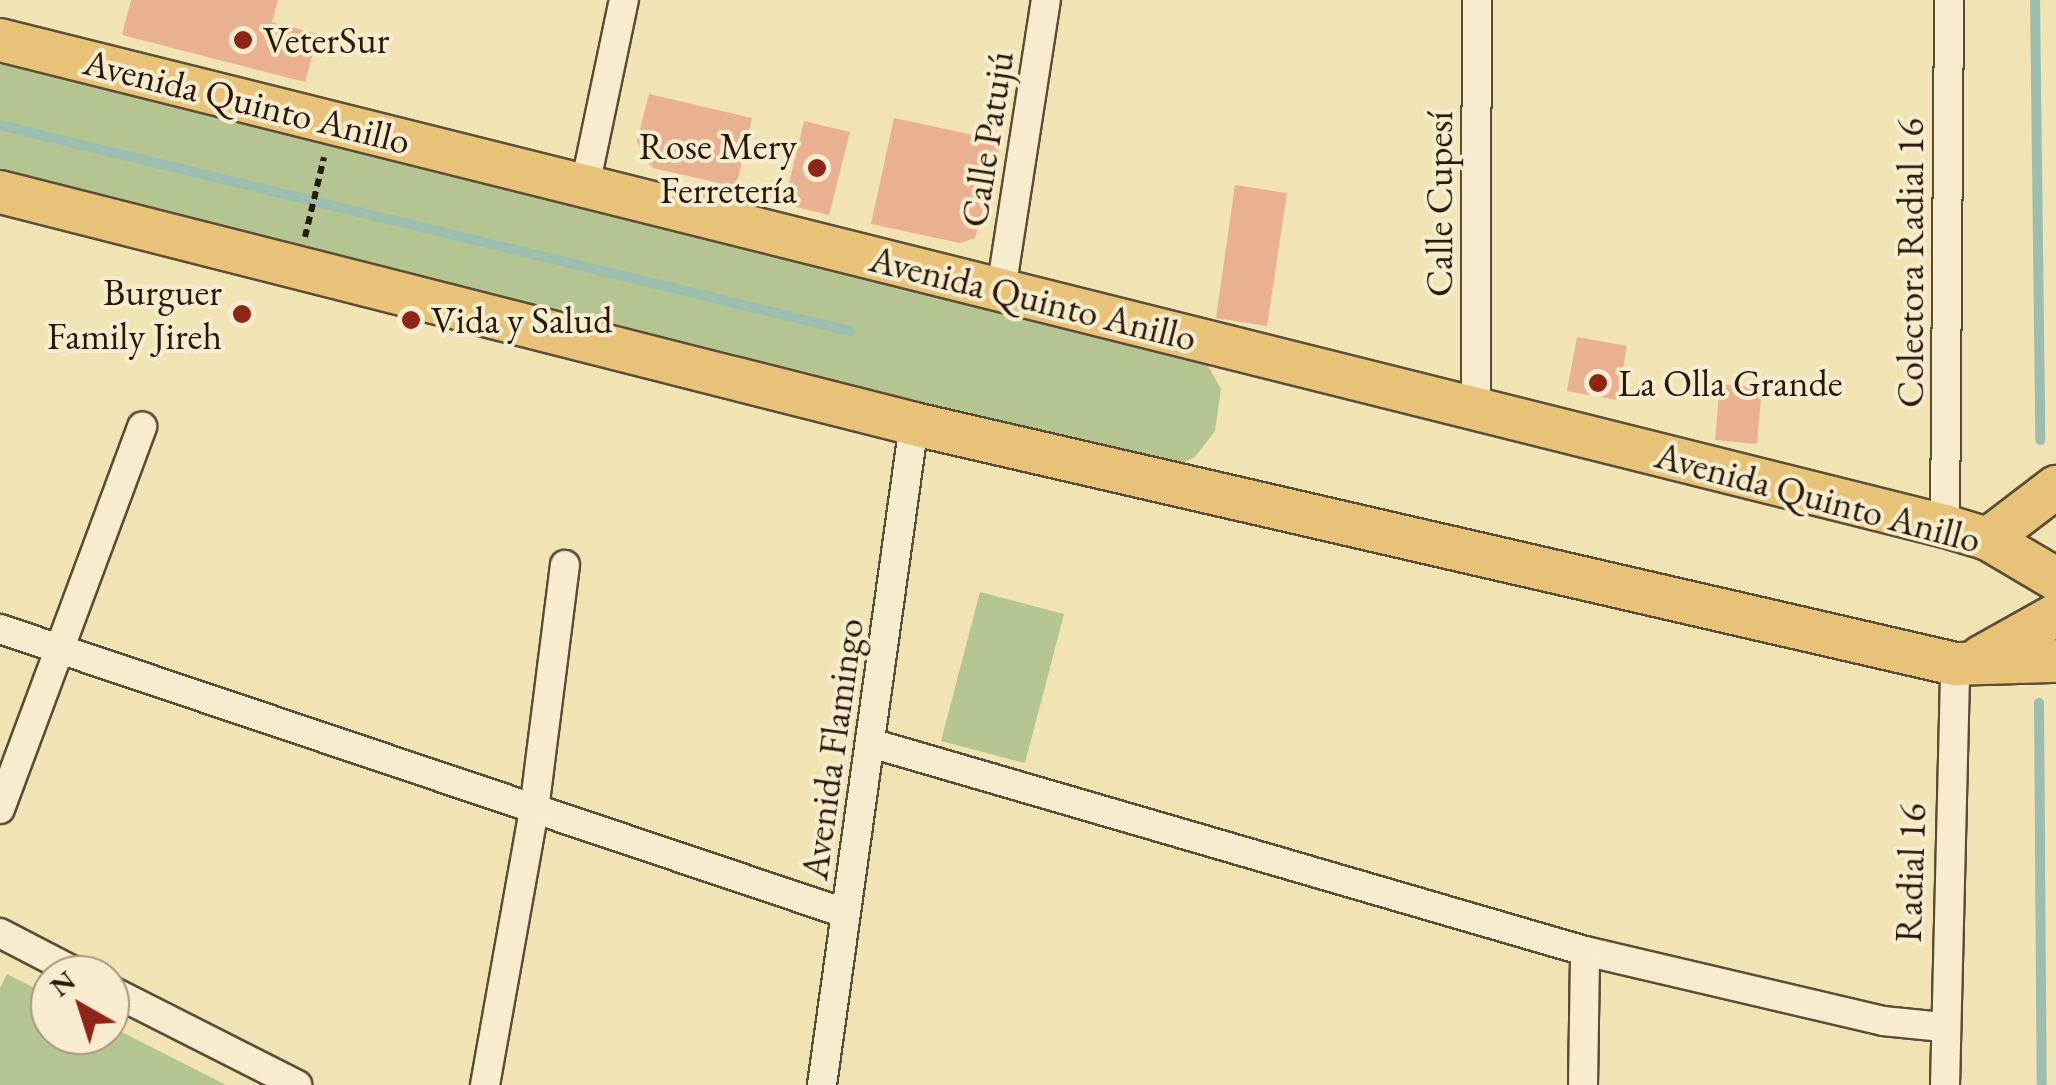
<!DOCTYPE html>
<meta charset="utf-8">
<style>
body{margin:0}
#map{position:relative;width:2056px;height:1085px;overflow:hidden;background:#f2e3b4;font-family:"EB Garamond",serif}
div>[style]{position:absolute}
[style*='--x']{left:calc(var(--x)*1px);top:calc(var(--y)*1px);width:calc(var(--w)*1px);rotate:calc(var(--a)*1deg)}
.green>*{inset:0;background:#b5c591}
.stream>*{height:10px;margin:-5px;padding:0 5px;transform-origin:5px;border-radius:5px;background:#9bbeaf}
.building>*{inset:0;background:#e9b191}
.path>*{height:6px;margin-top:-3px;transform-origin:0;background:repeating-linear-gradient(90deg,#29190b 0 8px,transparent 0 13px)}
.roads{filter:drop-shadow(2px 0 #5b4c35) drop-shadow(-2px 0 #5b4c35) drop-shadow(0 2px #5b4c35) drop-shadow(0 -2px #5b4c35)}
.street>*{height:28px;margin:-14px;padding:0 14px;transform-origin:14px;border-radius:14px;background:#f7edce}
.primary>*{height:42px;margin:-21px;padding:0 21px;transform-origin:21px;border-radius:21px;background:#e9c27a}
.dots>*{width:28px;height:28px;translate:-50% -50%;box-sizing:border-box;border:5px solid #f7edce;border-radius:50%}
span{translate:-50% -50%;white-space:nowrap;text-align:center;line-height:1.15;-webkit-text-stroke:8px #f7edce;paint-order:stroke}
.poi-label{font-size:38px;color:#29190b}
.left{translate:0 -50%;text-align:left}
.right{translate:-100% -50%;text-align:right}
.street-label{font-size:38px;color:#29190b}
.north{position:absolute;left:30px;top:955px;width:100px;height:100px;box-sizing:border-box;background:#f7edce;border:2px solid #a59880;border-radius:50%;rotate:321deg;font-size:28px;font-weight:700;line-height:40px;text-align:center;color:#29190b}
.north::after{content:'';display:block;margin:auto;width:35px;height:45px;background:#8f2418;clip-path:polygon(50% 0,100% 100%,50% 72%,0 100%)}
</style>
<div id="map">
<div class="green">
<div style="clip-path:polygon(0 64px,1202px 355px,1221px 389px,1215px 431px,1195px 457px,1171px 468px,0 183px)"></div>
<div style="clip-path:polygon(980px 592px,1064px 614px,1025px 763px,941px 741px)"></div>
<div style="clip-path:polygon(7px 974px,50px 996px,50px 1035px,110px 1035px,110px 1026px,226px 1085px,0 1085px,0 988px)"></div>
</div>
<div class="stream">
<div style="--x:2035;--y:0;--w:440;--a:89.3"></div>
<div style="--x:0;--y:125;--w:875;--a:13.62"></div>
<div style="--x:2039;--y:703;--w:382;--a:89.6"></div>
</div>
<div class="building">
<div style="clip-path:polygon(131px 0,278px 0,272px 22px,318px 34px,305px 82px,122px 35px)"></div>
<div style="clip-path:polygon(649px 94px,752px 118px,736px 187px,653px 168px,642px 156px,637px 141px)"></div>
<div style="clip-path:polygon(894px 118px,1001px 141px,975px 238px,960px 243px,871px 224px)"></div>
<div style="clip-path:polygon(804px 121px,850px 132px,829px 215px,784px 204px)"></div>
<div style="clip-path:polygon(1235px 185px,1287px 193px,1267px 326px,1216px 318px)"></div>
<div style="clip-path:polygon(1577px 337px,1627px 346px,1617px 400px,1567px 391px)"></div>
<div style="clip-path:polygon(1720px 384px,1762px 388px,1757px 444px,1715px 440px)"></div>
</div>
<div class="path">
<div style="--x:305;--y:237;--w:82;--a:-76.6"></div>
</div>
<div class="roads">
<div class="street">
<div style="--x:585;--y:186;--w:190;--a:-78.2"></div>
<div style="--x:1001;--y:290;--w:293;--a:-81.2"></div>
<div style="--x:1476;--y:408;--w:408;--a:-89.9"></div>
<div style="--x:1945;--y:526;--w:526;--a:-89.56"></div>
<div style="--x:0;--y:629;--w:891;--a:18.58"></div>
<div style="--x:874;--y:744;--w:741;--a:16.23"></div>
<div style="--x:1585;--y:951;--w:306;--a:13.2"></div>
<div style="--x:1883;--y:1021;--w:60;--a:5.7"></div>
<div style="--x:0;--y:809;--w:408;--a:-69.6"></div>
<div style="--x:0;--y:933;--w:91;--a:27.4"></div>
<div style="--x:110;--y:990;--w:210;--a:26.9"></div>
<div style="--x:485;--y:1085;--w:279;--a:-79.9"></div>
<div style="--x:534;--y:810;--w:247;--a:-82.8"></div>
<div style="--x:822;--y:1085;--w:667;--a:-82.08"></div>
<div style="--x:1583;--y:1085;--w:134;--a:-89.1"></div>
<div style="--x:1945;--y:1085;--w:421;--a:-88.6"></div>
</div>
<div class="primary">
<div style="--x:0;--y:40;--w:2005;--a:14.03"></div>
<div style="--x:1945;--y:526;--w:45;--a:16.8"></div>
<div style="--x:1988;--y:539;--w:79;--a:30.5"></div>
<div style="--x:0;--y:192;--w:943;--a:14.24"></div>
<div style="--x:914;--y:424;--w:1068;--a:12.98"></div>
<div style="--x:1955;--y:664;--w:101;--a:-1.7"></div>
<div style="--x:1988;--y:539;--w:86;--a:-37.4"></div>
<div style="--x:1981;--y:657;--w:86;--a:-29.2"></div>
</div>
</div>
<div class="dots">
<div style="left:243px;top:40px;background:#8f2418"></div>
<div style="left:817px;top:168px;background:#8f2418"></div>
<div style="left:242px;top:314px;background:#8f2418"></div>
<div style="left:411px;top:320px;background:#8f2418"></div>
<div style="left:1598px;top:383px;background:#8f2418"></div>
</div>
<div class="poi-label">
<span class="left" style="left:263px;top:40px">VeterSur</span>
<span class="right" style="left:797px;top:168px">Rose Mery<br>Ferretería</span>
<span class="right" style="left:222px;top:314px">Burguer<br>Family Jireh</span>
<span class="left" style="left:431px;top:320px">Vida y Salud</span>
<span class="left" style="left:1618px;top:383px">La Olla Grande</span>
</div>
<div class="street-label">
<span style="left:247px;top:101px;rotate:14deg">Avenida Quinto Anillo</span>
<span style="left:987px;top:139px;rotate:-81deg">Calle Patujú</span>
<span style="left:1439px;top:204px;rotate:-90deg">Calle Cupesí</span>
<span style="left:1910px;top:263px;rotate:-90deg">Colectora Radial 16</span>
<span style="left:1033px;top:298px;rotate:14deg">Avenida Quinto Anillo</span>
<span style="left:1818px;top:497px;rotate:15deg">Avenida Quinto Anillo</span>
<span style="left:832px;top:749px;rotate:-82deg">Avenida Flamingo</span>
<span style="left:1910px;top:873px;rotate:-88deg">Radial 16</span>
</div>
<div class="north">N</div>
</div>
